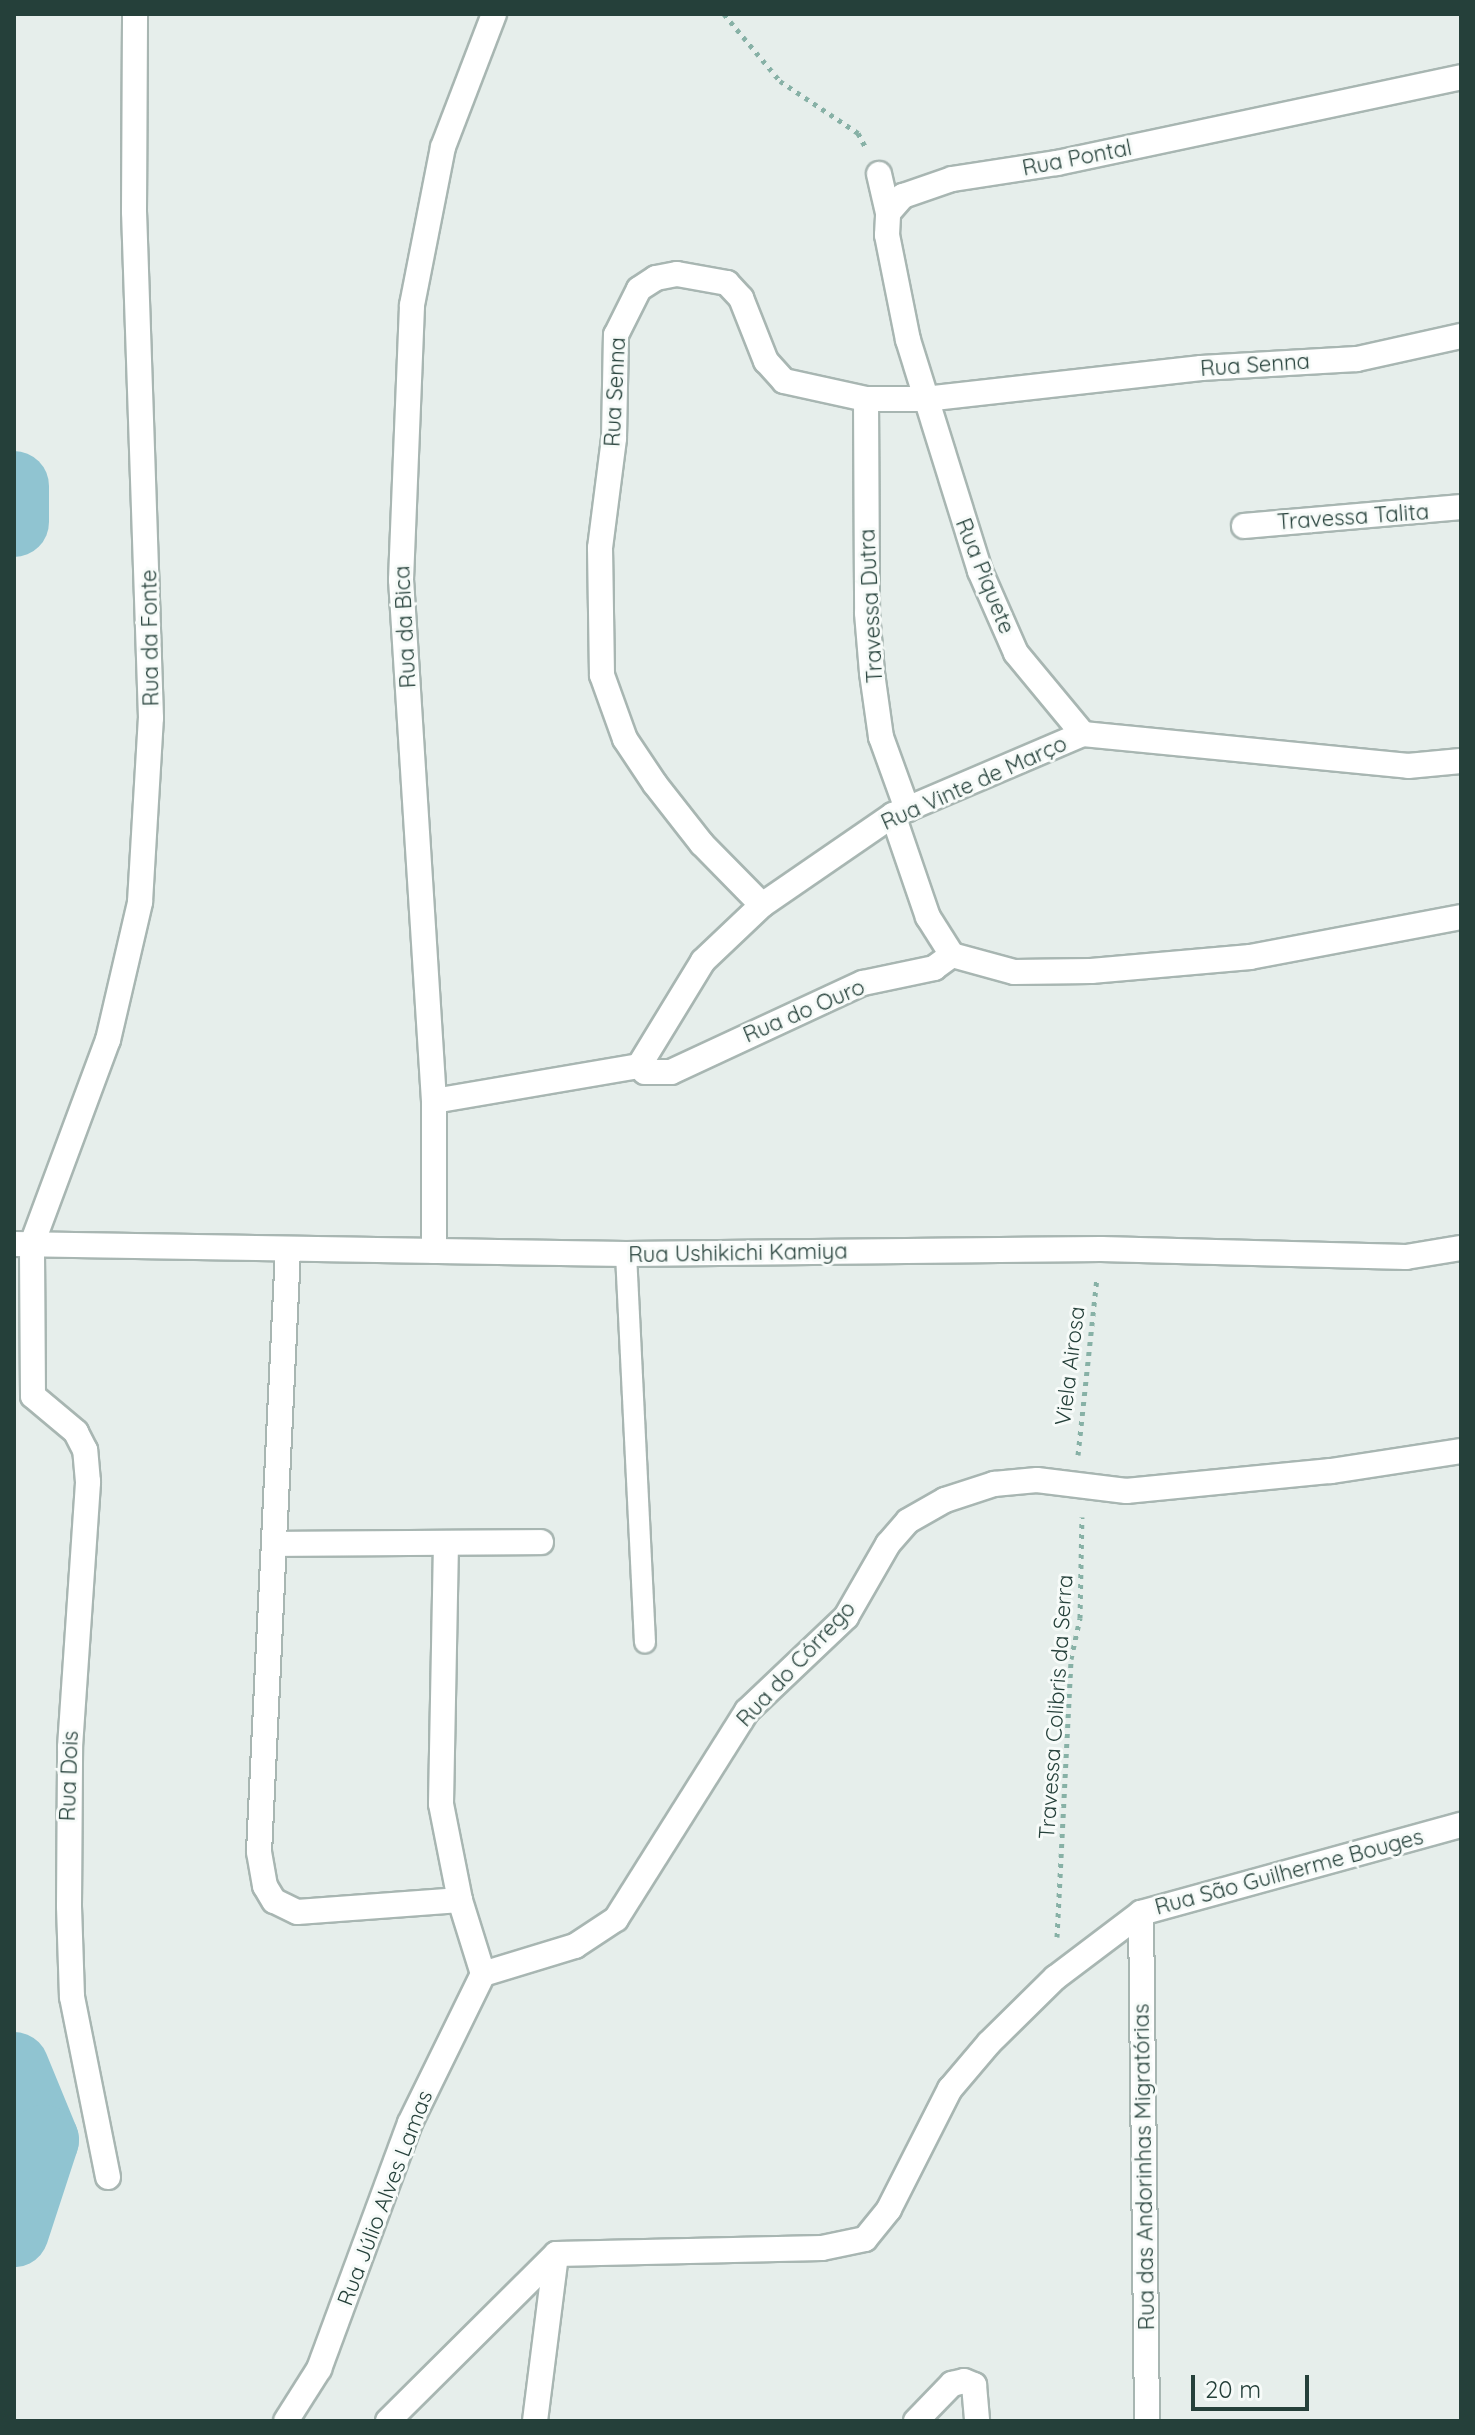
<!DOCTYPE html>
<meta charset="utf-8">
<style>
body{margin:0}
#map{position:relative;width:1475px;height:2435px;overflow:hidden;background:#e6eeeb;font-family:Quicksand,sans-serif}
div>[style]{position:absolute}
[style*='--x']{left:calc(var(--x)*1px);top:calc(var(--y)*1px);width:calc(var(--w)*1px);rotate:calc(var(--a)*1deg)}
.river>*{height:70px;margin:-35px;padding:0 35px;transform-origin:35px;border-radius:35px;background:#90c4d1}
.path>*{height:5px;margin-top:-2.5px;transform-origin:0;background:repeating-linear-gradient(90deg,#87b1a6 0 4px,transparent 0 10px)}
.roads{filter:drop-shadow(2px 0 #a8b6b2) drop-shadow(-2px 0 #a8b6b2) drop-shadow(0 2px #a8b6b2) drop-shadow(0 -2px #a8b6b2)}
.lane>*{height:20px;margin:-10px;padding:0 10px;transform-origin:10px;border-radius:10px;background:#fff}
.street>*{height:24px;margin:-12px;padding:0 12px;transform-origin:12px;border-radius:12px;background:#fff}
.secondary>*{height:24px;margin:-12px;padding:0 12px;transform-origin:12px;border-radius:12px;background:#fff}
span{translate:-50% -50%;white-space:nowrap;text-align:center;line-height:1.15;-webkit-text-stroke:6px #f7fbf9;paint-order:stroke}
.street-label{font-size:22px;color:#25403a}
.frame{position:absolute;inset:0;border:16px solid #25403a;pointer-events:none}
.scale{position:absolute;left:1191px;top:2375px;width:118px;height:36px;box-sizing:border-box;border:4px solid #25403a;border-top:0;padding-left:10px;font-size:24px;line-height:28px;white-space:nowrap;color:#25403a;-webkit-text-stroke:6px #f7fbf9;paint-order:stroke}
</style>
<div id="map">
<div class="river">
<div style="--x:14;--y:486;--w:36;--a:90"></div>
<div style="--x:14;--y:2067;--w:79;--a:67.7"></div>
<div style="--x:44;--y:2140;--w:97;--a:108.1"></div>
</div>
<div class="path">
<div style="--x:724;--y:14;--w:87;--a:50.1"></div>
<div style="--x:780;--y:81;--w:94;--a:33.7"></div>
<div style="--x:858;--y:133;--w:17;--a:62"></div>
<div style="--x:1078;--y:1455;--w:178;--a:-83.9"></div>
<div style="--x:1057;--y:1937;--w:278;--a:-87.1"></div>
<div style="--x:1071;--y:1659;--w:42;--a:-77.6"></div>
<div style="--x:1080;--y:1618;--w:101;--a:-88.9"></div>
</div>
<div class="roads">
<div class="lane">
<div style="--x:626;--y:1254;--w:389;--a:87.2"></div>
</div>
<div class="street">
<div style="--x:879;--y:174;--w:40;--a:77"></div>
<div style="--x:866;--y:399;--w:214;--a:89.7"></div>
<div style="--x:867;--y:613;--w:60;--a:85.2"></div>
<div style="--x:872;--y:673;--w:65;--a:82"></div>
<div style="--x:881;--y:737;--w:77;--a:70.1"></div>
<div style="--x:1244;--y:526;--w:218;--a:-5"></div>
<div style="--x:1083;--y:734;--w:105;--a:-129.6"></div>
<div style="--x:1016;--y:653;--w:90;--a:-113.7"></div>
<div style="--x:980;--y:571;--w:242;--a:-107.3"></div>
<div style="--x:908;--y:340;--w:107;--a:-101.3"></div>
<div style="--x:887;--y:235;--w:22;--a:-87"></div>
<div style="--x:888;--y:213;--w:23;--a:-49"></div>
<div style="--x:903;--y:196;--w:52;--a:-19.1"></div>
<div style="--x:952;--y:179;--w:106;--a:-8.7"></div>
<div style="--x:1057;--y:163;--w:413;--a:-12"></div>
<div style="--x:893;--y:815;--w:108;--a:71.1"></div>
<div style="--x:928;--y:917;--w:45;--a:57.7"></div>
<div style="--x:762;--y:905;--w:86;--a:-134.5"></div>
<div style="--x:702;--y:844;--w:76;--a:-128.1"></div>
<div style="--x:655;--y:784;--w:54;--a:-123.7"></div>
<div style="--x:625;--y:739;--w:68;--a:-109.8"></div>
<div style="--x:602;--y:675;--w:127;--a:-90.9"></div>
<div style="--x:600;--y:548;--w:111;--a:-82.7"></div>
<div style="--x:614;--y:438;--w:103;--a:-88.9"></div>
<div style="--x:616;--y:335;--w:51;--a:-63.4"></div>
<div style="--x:639;--y:289;--w:20;--a:-33"></div>
<div style="--x:656;--y:278;--w:21;--a:-11"></div>
<div style="--x:677;--y:274;--w:51;--a:10.2"></div>
<div style="--x:727;--y:283;--w:21;--a:47"></div>
<div style="--x:741;--y:298;--w:68;--a:68.4"></div>
<div style="--x:766;--y:361;--w:27;--a:48"></div>
<div style="--x:784;--y:381;--w:84;--a:12.4"></div>
<div style="--x:866;--y:399;--w:59;--a:0"></div>
<div style="--x:925;--y:399;--w:278;--a:-6.4"></div>
<div style="--x:1201;--y:368;--w:156;--a:-3.3"></div>
<div style="--x:1357;--y:359;--w:107;--a:-12.5"></div>
<div style="--x:639;--y:1066;--w:123;--a:-58.6"></div>
<div style="--x:703;--y:961;--w:81;--a:-43.5"></div>
<div style="--x:762;--y:905;--w:159;--a:-34.5"></div>
<div style="--x:893;--y:815;--w:207;--a:-23.1"></div>
<div style="--x:1083;--y:734;--w:327;--a:5.6"></div>
<div style="--x:1408;--y:766;--w:53;--a:-5.4"></div>
<div style="--x:434;--y:1101;--w:208;--a:-9.7"></div>
<div style="--x:639;--y:1066;--w:8;--a:45"></div>
<div style="--x:645;--y:1072;--w:26;--a:0"></div>
<div style="--x:671;--y:1072;--w:212;--a:-24.9"></div>
<div style="--x:863;--y:983;--w:73;--a:-11.9"></div>
<div style="--x:934;--y:968;--w:22;--a:-36"></div>
<div style="--x:952;--y:955;--w:64;--a:15.3"></div>
<div style="--x:1014;--y:972;--w:77;--a:-0.7"></div>
<div style="--x:1091;--y:971;--w:160;--a:-5"></div>
<div style="--x:1250;--y:957;--w:215;--a:-10.7"></div>
<div style="--x:434;--y:1251;--w:150;--a:-90"></div>
<div style="--x:434;--y:1101;--w:522;--a:-93.62"></div>
<div style="--x:401;--y:580;--w:275;--a:-87.7"></div>
<div style="--x:412;--y:305;--w:161;--a:-78.9"></div>
<div style="--x:443;--y:147;--w:142;--a:-69"></div>
<div style="--x:446;--y:1543;--w:261;--a:91.1"></div>
<div style="--x:441;--y:1804;--w:98;--a:78.8"></div>
<div style="--x:277;--y:1544;--w:264;--a:-0.4"></div>
<div style="--x:1141;--y:1913;--w:508;--a:89.32"></div>
<div style="--x:483;--y:1974;--w:96;--a:-16.9"></div>
<div style="--x:575;--y:1946;--w:49;--a:-33.4"></div>
<div style="--x:616;--y:1919;--w:246;--a:-57.8"></div>
<div style="--x:747;--y:1711;--w:137;--a:-43.5"></div>
<div style="--x:846;--y:1617;--w:84;--a:-60.1"></div>
<div style="--x:888;--y:1544;--w:30;--a:-49"></div>
<div style="--x:908;--y:1521;--w:43;--a:-29.6"></div>
<div style="--x:945;--y:1500;--w:52;--a:-18.1"></div>
<div style="--x:994;--y:1484;--w:43;--a:-5.3"></div>
<div style="--x:1037;--y:1480;--w:90;--a:7"></div>
<div style="--x:1126;--y:1491;--w:206;--a:-5.6"></div>
<div style="--x:1331;--y:1471;--w:132;--a:-8.7"></div>
<div style="--x:108;--y:2177;--w:184;--a:-101.3"></div>
<div style="--x:72;--y:1997;--w:91;--a:-91.9"></div>
<div style="--x:69;--y:1906;--w:159;--a:-89.6"></div>
<div style="--x:70;--y:1747;--w:266;--a:-86.1"></div>
<div style="--x:88;--y:1482;--w:32;--a:-95"></div>
<div style="--x:85;--y:1450;--w:20;--a:-117"></div>
<div style="--x:76;--y:1432;--w:56;--a:-140.1"></div>
<div style="--x:33;--y:1396;--w:152;--a:-90.4"></div>
<div style="--x:32;--y:1244;--w:218;--a:-69.6"></div>
<div style="--x:108;--y:1040;--w:142;--a:-76.9"></div>
<div style="--x:140;--y:902;--w:184;--a:-86.6"></div>
<div style="--x:151;--y:718;--w:506;--a:-91.92"></div>
<div style="--x:134;--y:212;--w:198;--a:-89.7"></div>
<div style="--x:556;--y:2254;--w:266;--a:-1.3"></div>
<div style="--x:822;--y:2248;--w:44;--a:-11.8"></div>
<div style="--x:865;--y:2239;--w:38;--a:-51"></div>
<div style="--x:889;--y:2209;--w:135;--a:-63.1"></div>
<div style="--x:950;--y:2089;--w:60;--a:-49.7"></div>
<div style="--x:989;--y:2043;--w:93;--a:-44.6"></div>
<div style="--x:1055;--y:1978;--w:108;--a:-37.1"></div>
<div style="--x:1141;--y:1913;--w:332;--a:-15.4"></div>
<div style="--x:286;--y:2421;--w:62;--a:-57.6"></div>
<div style="--x:319;--y:2369;--w:262;--a:-69.7"></div>
<div style="--x:410;--y:2123;--w:166;--a:-63.9"></div>
<div style="--x:483;--y:1974;--w:77;--a:-107.3"></div>
<div style="--x:460;--y:1900;--w:163;--a:175.8"></div>
<div style="--x:297;--y:1912;--w:25;--a:-154"></div>
<div style="--x:274;--y:1901;--w:17;--a:-121"></div>
<div style="--x:265;--y:1886;--w:35;--a:-100"></div>
<div style="--x:259;--y:1852;--w:603;--a:-87.24"></div>
<div style="--x:388;--y:2421;--w:237;--a:-44.8"></div>
<div style="--x:535;--y:2421;--w:168;--a:-82.8"></div>
<div style="--x:916;--y:2421;--w:52;--a:-45.8"></div>
<div style="--x:952;--y:2384;--w:12;--a:-14"></div>
<div style="--x:964;--y:2381;--w:11;--a:22"></div>
<div style="--x:974;--y:2385;--w:36;--a:85"></div>
</div>
<div class="secondary">
<div style="--x:14;--y:1244;--w:612;--a:0.94"></div>
<div style="--x:626;--y:1254;--w:475;--a:-0.6"></div>
<div style="--x:1101;--y:1249;--w:305;--a:1.5"></div>
<div style="--x:1406;--y:1257;--w:56;--a:-9.3"></div>
</div>
</div>
<div class="street-label">
<span style="left:1077px;top:158px;rotate:-11deg">Rua Pontal</span>
<span style="left:1255px;top:365px;rotate:-4deg">Rua Senna</span>
<span style="left:615px;top:392px;rotate:-87deg">Rua Senna</span>
<span style="left:1353px;top:517px;rotate:-4deg">Travessa Talita</span>
<span style="left:985px;top:576px;rotate:68deg">Rua Piquete</span>
<span style="left:871px;top:606px;rotate:-93deg">Travessa Dutra</span>
<span style="left:405px;top:627px;rotate:-93deg">Rua da Bica</span>
<span style="left:150px;top:638px;rotate:-91deg">Rua da Fonte</span>
<span style="left:974px;top:783px;rotate:-24deg">Rua Vinte de Março</span>
<span style="left:804px;top:1011px;rotate:-23deg">Rua do Ouro</span>
<span style="left:738px;top:1253px;rotate:-1deg">Rua Ushikichi Kamiya</span>
<span style="left:1070px;top:1366px;rotate:-83deg">Viela Airosa</span>
<span style="left:796px;top:1664px;rotate:-47deg">Rua do Córrego</span>
<span style="left:1056px;top:1707px;rotate:-86deg">Travessa Colibris da Serra</span>
<span style="left:69px;top:1776px;rotate:-88deg">Rua Dois</span>
<span style="left:1289px;top:1872px;rotate:-15deg">Rua São Guilherme Bouges</span>
<span style="left:1144px;top:2167px;rotate:-91deg">Rua das Andorinhas Migratórias</span>
<span style="left:385px;top:2198px;rotate:-69deg">Rua Júlio Alves Lamas</span>
</div>
<div class="frame"></div>
<div class="scale">20 m</div>
</div>
